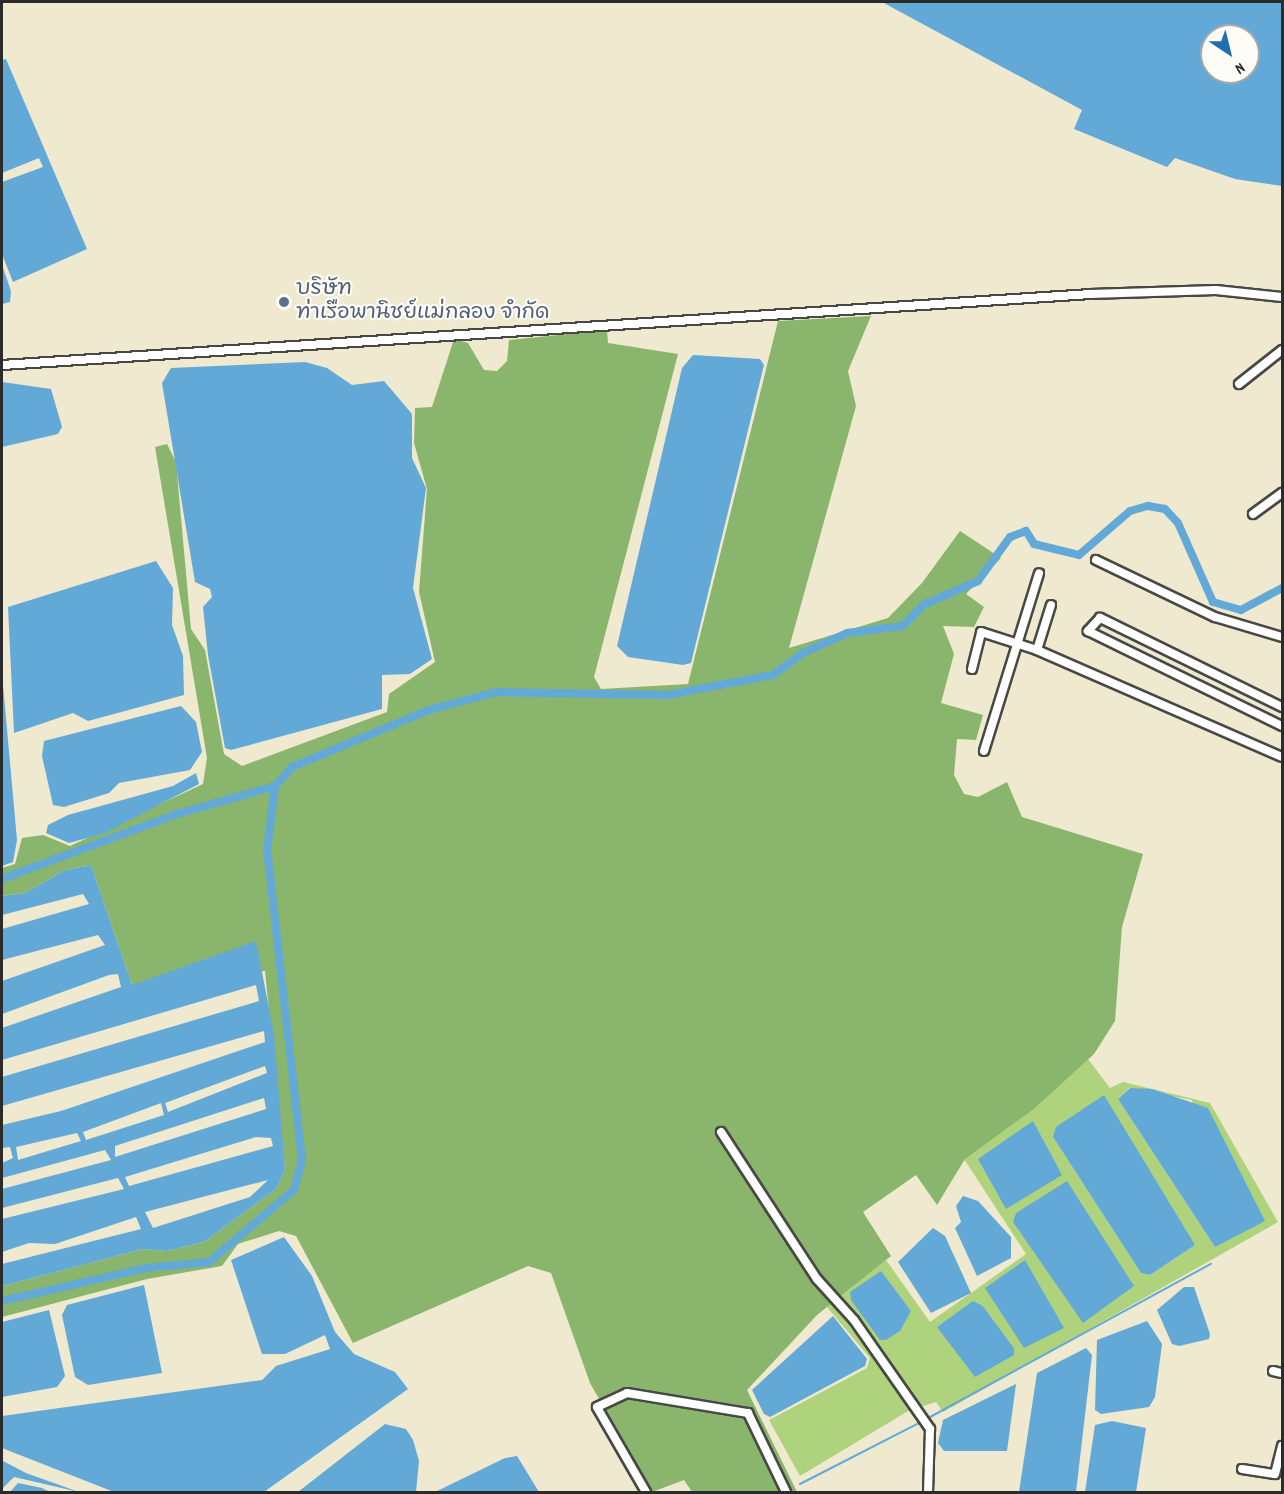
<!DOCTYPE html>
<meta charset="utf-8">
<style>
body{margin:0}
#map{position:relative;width:1284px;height:1494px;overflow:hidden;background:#eee9cf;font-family:Dekko,"Playpen Sans Thai",sans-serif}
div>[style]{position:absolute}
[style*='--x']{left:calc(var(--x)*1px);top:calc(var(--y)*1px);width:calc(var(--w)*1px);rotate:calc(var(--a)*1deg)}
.green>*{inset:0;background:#aed37c}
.forest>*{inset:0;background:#8ab56c}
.water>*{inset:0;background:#62a9d8}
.stream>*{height:2px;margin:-1px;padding:0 1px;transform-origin:1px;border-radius:1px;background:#62a9d8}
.canal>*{height:8px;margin:-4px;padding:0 4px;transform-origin:4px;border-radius:4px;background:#62a9d8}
.roads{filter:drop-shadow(2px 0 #484844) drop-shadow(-2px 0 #484844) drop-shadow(0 2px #484844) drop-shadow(0 -2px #484844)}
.minor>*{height:8px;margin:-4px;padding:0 4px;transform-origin:4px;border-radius:4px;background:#fff}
.dots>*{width:16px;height:16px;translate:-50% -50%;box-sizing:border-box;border:3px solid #fdfcf7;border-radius:50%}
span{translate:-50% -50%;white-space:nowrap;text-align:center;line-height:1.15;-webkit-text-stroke:4.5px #fdfcf7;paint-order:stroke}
.service-label{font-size:21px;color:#4e5e75}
.left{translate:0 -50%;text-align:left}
.frame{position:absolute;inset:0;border:3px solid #2b2b2b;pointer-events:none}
.north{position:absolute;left:1200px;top:24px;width:60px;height:60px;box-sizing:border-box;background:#fdfcf7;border:2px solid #a9a8a5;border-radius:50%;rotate:145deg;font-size:16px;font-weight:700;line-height:24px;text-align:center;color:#2b2b2b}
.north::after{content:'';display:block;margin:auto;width:21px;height:27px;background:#1f6fb2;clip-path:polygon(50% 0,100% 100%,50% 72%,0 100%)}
</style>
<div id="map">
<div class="green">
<div style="clip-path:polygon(evenodd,1088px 1059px,1110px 1088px,1123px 1082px,1210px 1103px,1278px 1222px,943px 1412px,936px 1402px,908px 1411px,800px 1476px,769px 1420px,867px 1368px,870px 1358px,827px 1307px,886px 1260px,930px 1322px,1026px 1254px,964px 1159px,1034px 1109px,1088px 1059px,1129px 1088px,1192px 1100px,1215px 1247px,1118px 1099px,1129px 1088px,1088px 1059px,1053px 1137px,1195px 1245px,1150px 1275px,1141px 1273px,1053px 1137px,1088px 1059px,972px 1301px,981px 1304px,1014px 1348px,972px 1301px)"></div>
</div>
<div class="forest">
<div style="clip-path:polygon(871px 316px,848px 371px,856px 406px,789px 648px,888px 618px,922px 583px,960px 531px,1001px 558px,966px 594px,984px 607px,974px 627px,943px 626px,954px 654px,941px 703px,983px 715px,976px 740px,957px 739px,954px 775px,964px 794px,978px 797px,1007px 782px,1022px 817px,1143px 854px,1122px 927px,1115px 1021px,1094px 1054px,1034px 1109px,965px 1159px,937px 1205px,916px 1175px,863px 1212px,891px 1256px,817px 1315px,747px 1390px,797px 1492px,692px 1492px,684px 1480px,652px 1492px,590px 1383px,551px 1273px,528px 1266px,353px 1343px,296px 1236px,279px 1231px,238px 1244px,222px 1266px,147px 1279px,2px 1317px,2px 1286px,143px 1249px,167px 1251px,204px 1242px,277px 1188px,285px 1169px,265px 971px,132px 985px,91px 865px,65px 870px,25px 893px,2px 896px,2px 868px,15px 864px,22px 838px,43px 835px,70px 846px,203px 784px,207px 758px,155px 447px,167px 444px,176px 462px,191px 629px,205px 650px,224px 754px,242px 766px,387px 712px,389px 694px,435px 662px,419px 592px,427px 489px,414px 443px,415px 408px,432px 407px,454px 339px,468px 343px,484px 370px,497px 371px,507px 361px,509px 340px,607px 330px,608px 343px,678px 354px,594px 677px,601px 689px,688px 684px,778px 321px)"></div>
</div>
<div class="water">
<div style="clip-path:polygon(evenodd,882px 2px,1282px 2px,1282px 186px,1235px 179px,1175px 158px,1167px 167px,1074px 129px,1082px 110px,882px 2px,1212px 36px,1248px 36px,1248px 72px,1212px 72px,1212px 36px)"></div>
<div style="clip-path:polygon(6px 59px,87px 249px,13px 282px,2px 254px,2px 182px,43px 167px,39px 158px,2px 173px,2px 60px)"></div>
<div style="clip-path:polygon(2px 265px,11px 291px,10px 302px,2px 304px)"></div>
<div style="clip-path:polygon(693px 355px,760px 359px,764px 365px,691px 663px,683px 665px,628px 657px,617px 646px,682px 368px)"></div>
<div style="clip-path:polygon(305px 362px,327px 368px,352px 385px,384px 381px,412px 414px,412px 458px,426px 488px,413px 588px,432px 659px,410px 674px,382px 675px,382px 709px,231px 750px,225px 748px,208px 655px,203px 607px,212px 597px,210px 589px,195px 582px,162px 383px,171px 368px)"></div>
<div style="clip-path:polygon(2px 382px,51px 389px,62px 427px,58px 434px,2px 447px)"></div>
<div style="clip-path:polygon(156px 561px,173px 588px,172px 625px,183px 656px,184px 695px,88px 721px,73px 713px,14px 733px,8px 607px)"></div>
<div style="clip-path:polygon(2px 674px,17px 840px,13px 862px,2px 866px)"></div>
<div style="clip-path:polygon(181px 706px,196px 722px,202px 752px,190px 770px,119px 783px,109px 793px,64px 807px,53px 805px,42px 756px,44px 741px)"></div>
<div style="clip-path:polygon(196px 773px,199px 784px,105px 833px,69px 843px,46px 833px,48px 825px,68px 815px,173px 786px)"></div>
<div style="clip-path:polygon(evenodd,91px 865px,132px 985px,256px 941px,274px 1034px,285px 1169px,277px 1188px,204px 1242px,167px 1251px,143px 1249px,2px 1286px,2px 1264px,141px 1229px,136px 1217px,55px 1244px,29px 1243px,2px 1252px,2px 1219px,124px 1189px,118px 1178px,2px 1208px,2px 1189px,111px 1160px,105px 1150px,2px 1178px,2px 1163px,13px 1158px,10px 1147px,2px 1148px,2px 1125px,61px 1111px,265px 1042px,264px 1031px,2px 1106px,2px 1077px,259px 1001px,256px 985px,2px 1060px,2px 1028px,121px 987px,118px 974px,109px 975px,2px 1014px,2px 981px,105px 945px,98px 935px,2px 960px,2px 929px,89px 904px,83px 894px,2px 915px,2px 896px,25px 893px,65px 870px,91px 865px,265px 1066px,267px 1073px,168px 1112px,165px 1103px,265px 1066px,91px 865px,264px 1098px,266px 1109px,115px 1157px,115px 1146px,264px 1098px,91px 865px,161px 1103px,164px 1115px,86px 1140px,83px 1132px,161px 1103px,91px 865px,77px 1133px,81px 1141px,18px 1160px,16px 1147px,77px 1133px,91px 865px,256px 1137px,271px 1138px,273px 1146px,129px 1186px,125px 1177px,256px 1137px,91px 865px,268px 1180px,250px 1197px,153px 1228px,145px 1212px,268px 1180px)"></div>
<div style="clip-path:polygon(1130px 1088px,1152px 1089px,1208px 1108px,1265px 1221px,1215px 1247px,1118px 1099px)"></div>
<div style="clip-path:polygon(1104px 1095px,1195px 1245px,1150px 1275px,1141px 1273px,1053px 1137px,1056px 1127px)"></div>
<div style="clip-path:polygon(1033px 1121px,1062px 1175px,1006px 1209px,978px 1159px)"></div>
<div style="clip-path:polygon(1067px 1181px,1134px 1286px,1083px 1323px,1013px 1222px,1016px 1213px)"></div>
<div style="clip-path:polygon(963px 1196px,978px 1201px,1011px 1237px,1011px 1258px,977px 1276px,955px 1228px,961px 1222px,956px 1206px)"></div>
<div style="clip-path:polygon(933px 1228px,945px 1236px,971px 1293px,931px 1313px,898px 1262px)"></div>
<div style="clip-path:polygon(284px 1237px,312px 1276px,335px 1332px,354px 1354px,395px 1372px,408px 1389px,264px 1492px,114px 1492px,2px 1448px,2px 1416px,262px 1380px,276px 1366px,330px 1349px,325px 1335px,285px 1354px,262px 1354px,231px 1260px)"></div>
<div style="clip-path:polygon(1025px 1260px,1064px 1328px,1024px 1348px,985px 1288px)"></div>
<div style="clip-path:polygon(881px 1271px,911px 1311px,900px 1331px,886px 1340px,880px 1340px,851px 1300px,850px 1292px)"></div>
<div style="clip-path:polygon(144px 1285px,162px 1373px,88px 1385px,75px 1377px,62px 1315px,67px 1305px)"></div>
<div style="clip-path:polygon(1184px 1287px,1194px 1287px,1210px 1334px,1209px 1339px,1179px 1346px,1172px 1344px,1157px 1310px)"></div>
<div style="clip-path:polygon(973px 1301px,982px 1305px,1014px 1348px,1014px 1355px,975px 1377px,937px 1327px)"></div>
<div style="clip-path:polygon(49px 1310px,65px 1376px,57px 1387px,2px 1397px,2px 1322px)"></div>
<div style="clip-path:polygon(833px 1316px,867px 1359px,865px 1366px,770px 1417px,764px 1414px,752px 1390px)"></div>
<div style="clip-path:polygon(1147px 1321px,1162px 1344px,1155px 1397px,1149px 1407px,1101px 1414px,1095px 1410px,1097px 1340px)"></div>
<div style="clip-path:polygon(1086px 1348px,1092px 1355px,1076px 1492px,1019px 1492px,1037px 1373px)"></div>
<div style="clip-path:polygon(1016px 1384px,1007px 1451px,944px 1451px,938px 1443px,943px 1420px)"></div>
<div style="clip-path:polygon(1112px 1421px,1146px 1428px,1136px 1492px,1085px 1492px,1095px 1425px)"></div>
<div style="clip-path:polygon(385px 1424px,406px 1429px,413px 1440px,419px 1461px,416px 1492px,298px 1492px)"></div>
<div style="clip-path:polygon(517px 1456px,539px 1492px,435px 1492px,505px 1458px)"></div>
<div style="clip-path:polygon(3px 1461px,26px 1473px,79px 1492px,14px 1477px,2px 1489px)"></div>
<div style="clip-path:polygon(18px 1483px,42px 1488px,50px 1492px,10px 1492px)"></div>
</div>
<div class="stream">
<div style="--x:930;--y:1417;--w:320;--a:-28.6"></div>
<div style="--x:800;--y:1484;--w:134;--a:-27.1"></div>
</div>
<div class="canal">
<div style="--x:2;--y:879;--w:187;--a:-20.4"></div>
<div style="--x:177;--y:814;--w:102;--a:-15.9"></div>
<div style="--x:2;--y:1301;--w:148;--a:-12.9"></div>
<div style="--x:146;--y:1268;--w:63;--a:-5.4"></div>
<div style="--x:209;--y:1262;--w:111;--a:-40.3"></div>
<div style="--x:294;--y:1190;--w:31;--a:-75"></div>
<div style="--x:302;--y:1160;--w:312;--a:-96.4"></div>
<div style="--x:267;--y:850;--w:64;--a:-82.9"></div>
<div style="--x:275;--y:786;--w:25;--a:-48"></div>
<div style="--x:292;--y:767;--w:148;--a:-22.6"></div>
<div style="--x:429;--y:710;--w:69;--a:-15"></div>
<div style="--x:496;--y:692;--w:171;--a:1"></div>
<div style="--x:667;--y:695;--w:108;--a:-10.7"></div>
<div style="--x:773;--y:675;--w:39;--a:-36"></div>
<div style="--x:805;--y:652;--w:46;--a:-24.3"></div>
<div style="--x:847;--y:633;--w:56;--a:-7.1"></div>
<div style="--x:903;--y:626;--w:29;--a:-46"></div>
<div style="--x:923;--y:605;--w:60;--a:-23.6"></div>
<div style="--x:978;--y:581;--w:54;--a:-54"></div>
<div style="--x:1010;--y:537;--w:17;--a:-21"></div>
<div style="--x:1026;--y:531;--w:15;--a:58"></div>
<div style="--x:1034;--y:544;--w:46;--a:13.7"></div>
<div style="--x:1079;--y:555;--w:67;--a:-40.8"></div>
<div style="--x:1130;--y:511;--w:19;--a:-16"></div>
<div style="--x:1148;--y:506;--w:17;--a:10"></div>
<div style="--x:1165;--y:509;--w:19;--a:47"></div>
<div style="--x:1178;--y:523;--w:86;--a:66.1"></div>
<div style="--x:1213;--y:602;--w:29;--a:16"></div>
<div style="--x:1241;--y:610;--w:47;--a:-28.2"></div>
</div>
<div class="roads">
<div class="minor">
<div style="--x:2;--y:365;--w:1090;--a:-3.73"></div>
<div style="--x:1090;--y:294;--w:126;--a:-1.8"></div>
<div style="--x:1216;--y:290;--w:66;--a:6.1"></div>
<div style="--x:1239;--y:384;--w:55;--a:-38.3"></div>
<div style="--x:1253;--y:514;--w:36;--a:-36"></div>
<div style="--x:1096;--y:560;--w:132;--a:25.6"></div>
<div style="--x:1215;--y:617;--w:70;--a:16.6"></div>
<div style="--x:1037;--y:650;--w:47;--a:-72.7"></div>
<div style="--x:972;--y:669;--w:38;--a:-76"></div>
<div style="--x:981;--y:632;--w:59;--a:17.8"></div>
<div style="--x:1037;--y:650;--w:267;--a:23.6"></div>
<div style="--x:1282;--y:707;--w:203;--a:-153.9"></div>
<div style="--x:1100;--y:618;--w:18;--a:133"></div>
<div style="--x:1088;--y:631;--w:216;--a:26.1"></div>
<div style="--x:984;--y:751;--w:186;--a:-72.8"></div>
<div style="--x:721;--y:1132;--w:176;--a:56.9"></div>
<div style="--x:817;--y:1279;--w:55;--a:47.9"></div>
<div style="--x:854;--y:1320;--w:133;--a:55.1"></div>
<div style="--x:930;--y:1429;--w:63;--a:91.8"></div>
<div style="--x:1273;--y:1371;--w:9;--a:13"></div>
<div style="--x:1242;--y:1469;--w:33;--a:9"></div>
<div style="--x:1275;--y:1474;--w:29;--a:-76"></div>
<div style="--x:646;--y:1492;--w:98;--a:-120"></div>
<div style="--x:597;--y:1407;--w:33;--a:-25"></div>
<div style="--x:627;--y:1393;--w:123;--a:9.4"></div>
<div style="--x:748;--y:1413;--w:88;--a:64.3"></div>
</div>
</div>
<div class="dots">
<div style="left:284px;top:302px;background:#5c6f8a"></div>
</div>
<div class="service-label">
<span class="left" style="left:296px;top:302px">บริษัท<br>ท่าเรือพานิชย์แม่กลอง จำกัด</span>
</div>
<div class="frame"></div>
<div class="north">N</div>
</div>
